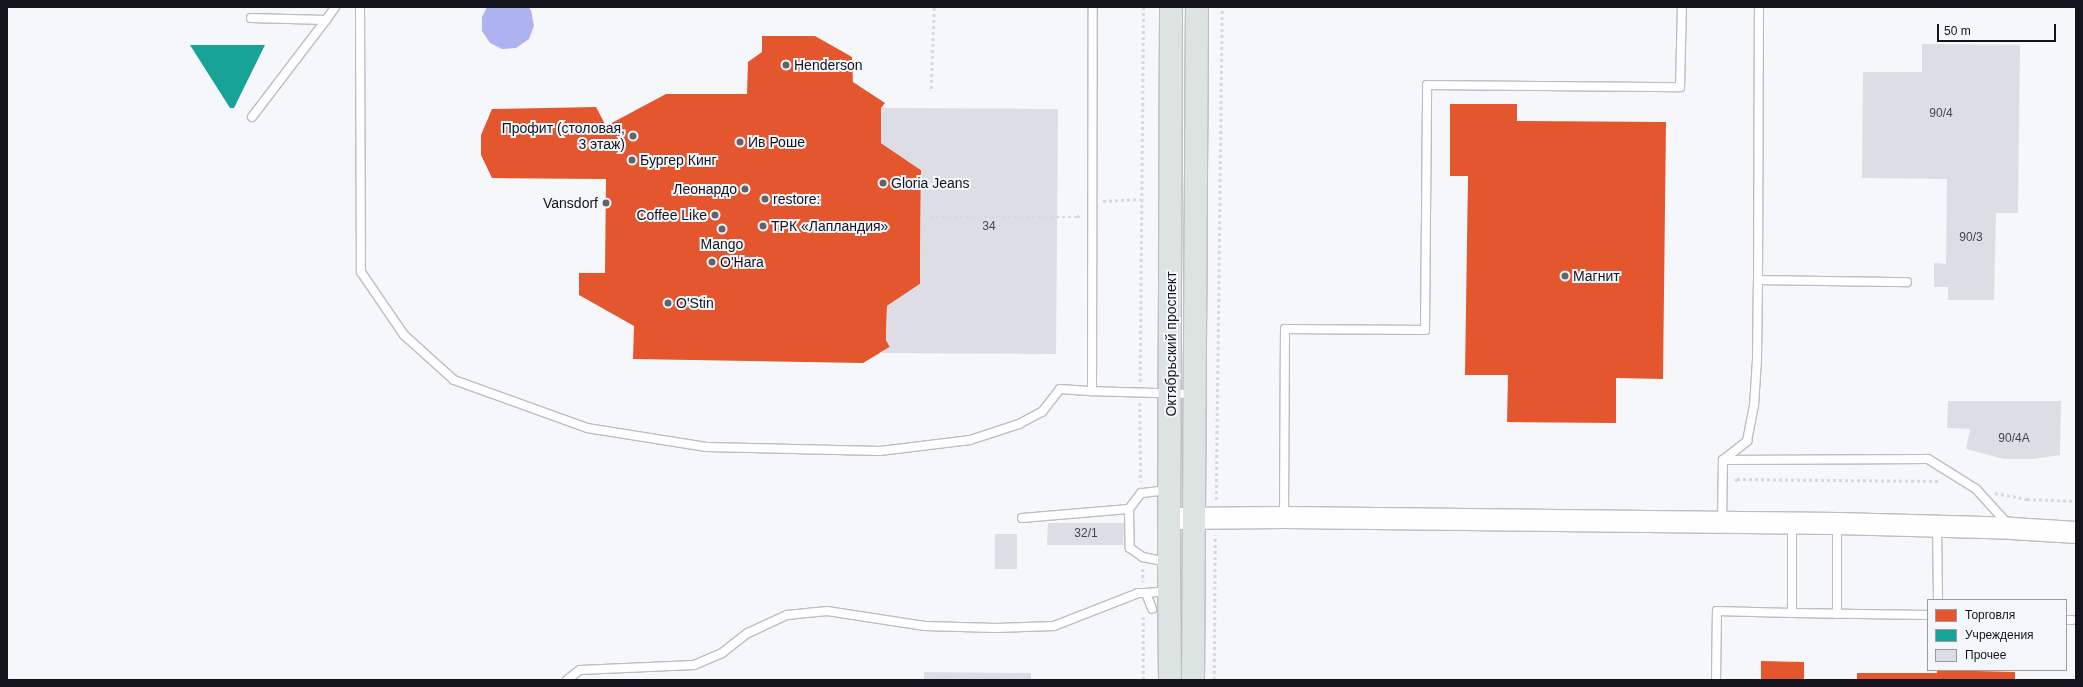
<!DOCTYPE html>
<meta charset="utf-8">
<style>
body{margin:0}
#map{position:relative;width:2083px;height:687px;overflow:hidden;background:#f6f7fa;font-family:Helvetica,sans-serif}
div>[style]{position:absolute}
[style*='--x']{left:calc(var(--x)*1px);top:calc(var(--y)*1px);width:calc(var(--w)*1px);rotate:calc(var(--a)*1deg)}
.water>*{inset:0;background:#afb2f1}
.shops>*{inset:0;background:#e4572e}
.public>*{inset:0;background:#17a398}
.building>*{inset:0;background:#dddee5}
.path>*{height:2.5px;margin-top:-1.25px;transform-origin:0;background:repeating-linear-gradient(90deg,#d9d9db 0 3px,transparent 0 6px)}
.roads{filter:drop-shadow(1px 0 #bdbec4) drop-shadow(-1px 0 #bdbec4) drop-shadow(0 1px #bdbec4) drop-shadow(0 -1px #bdbec4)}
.service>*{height:8px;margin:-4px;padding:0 4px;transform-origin:4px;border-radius:4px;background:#fefefe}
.tertiary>*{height:21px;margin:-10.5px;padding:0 10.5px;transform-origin:10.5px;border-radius:10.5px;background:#fefefe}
.primary>*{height:22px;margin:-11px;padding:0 11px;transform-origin:11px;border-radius:11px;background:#dbe4e0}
.dots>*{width:11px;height:11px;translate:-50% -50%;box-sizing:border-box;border:2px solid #f5f6fb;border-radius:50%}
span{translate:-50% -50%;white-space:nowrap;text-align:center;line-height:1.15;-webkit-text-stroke:4px #f5f6fb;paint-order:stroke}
.number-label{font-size:12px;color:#46464f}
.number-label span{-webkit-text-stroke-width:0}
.poi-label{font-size:14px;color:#13141d}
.left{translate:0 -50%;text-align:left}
.right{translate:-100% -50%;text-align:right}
.street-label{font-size:14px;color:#13141d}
.frame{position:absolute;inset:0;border:8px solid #13141d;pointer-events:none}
.legend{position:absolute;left:1927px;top:599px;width:140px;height:72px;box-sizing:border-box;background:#f5f6fb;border:1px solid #9b9ca2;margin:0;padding:5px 7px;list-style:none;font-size:12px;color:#13141d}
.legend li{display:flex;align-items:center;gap:8px;height:20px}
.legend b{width:20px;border:1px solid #9b9ca2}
.scale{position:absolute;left:1937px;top:24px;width:119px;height:18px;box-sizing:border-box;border:2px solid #13141d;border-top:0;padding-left:5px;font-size:12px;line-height:14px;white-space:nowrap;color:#13141d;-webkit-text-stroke:3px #f5f6fb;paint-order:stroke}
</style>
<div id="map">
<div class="water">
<div style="clip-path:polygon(487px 7px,528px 7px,531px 10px,534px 26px,529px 39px,516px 48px,502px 49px,490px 43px,482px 31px,482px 17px)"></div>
</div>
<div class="shops">
<div style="clip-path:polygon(762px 36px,815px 36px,852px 57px,853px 82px,885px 103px,881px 108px,881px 143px,921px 170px,920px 284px,887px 306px,886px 340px,890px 347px,863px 363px,633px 359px,634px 326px,579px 295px,579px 273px,605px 273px,606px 179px,492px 178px,481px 155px,481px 135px,492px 109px,596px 107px,606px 126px,666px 94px,747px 94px,748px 62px,762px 52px)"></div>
<div style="clip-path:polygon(1450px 104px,1517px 104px,1517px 121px,1666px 122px,1663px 379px,1616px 378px,1616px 423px,1507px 422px,1508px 375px,1465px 375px,1468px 176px,1450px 176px)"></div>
<div style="clip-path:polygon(1761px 661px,1804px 662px,1804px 680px,1761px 680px)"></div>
<div style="clip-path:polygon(1937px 670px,2015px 672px,2015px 680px,1857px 680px,1857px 673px,1937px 673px)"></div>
</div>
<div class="public">
<div style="clip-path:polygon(190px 45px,265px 45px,234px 108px,230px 108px)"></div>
</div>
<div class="building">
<div style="clip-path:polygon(1922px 44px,2020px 45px,2018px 213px,1996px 213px,1994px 300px,1948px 300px,1948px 287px,1934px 287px,1934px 263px,1946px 264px,1947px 179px,1862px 178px,1863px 72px,1922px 72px)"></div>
<div style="clip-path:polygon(881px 108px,1058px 109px,1056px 354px,879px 353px,890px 347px,886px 340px,887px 306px,920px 284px,921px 170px,881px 143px)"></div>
<div style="clip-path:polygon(1948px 401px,2061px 401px,2060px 455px,2033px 459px,2004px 459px,1966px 449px,1970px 429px,1947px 428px)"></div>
<div style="clip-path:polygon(1048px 523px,1124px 523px,1123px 545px,1047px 545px)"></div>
<div style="clip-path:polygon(995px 534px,1017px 534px,1017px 569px,995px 569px)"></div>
<div style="clip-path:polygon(924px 672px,1031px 673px,1031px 680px,924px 680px)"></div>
</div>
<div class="path">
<div style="--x:931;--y:89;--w:82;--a:-87.9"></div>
<div style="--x:1103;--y:201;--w:37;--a:-3"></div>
<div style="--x:930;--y:217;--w:147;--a:0"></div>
<div style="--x:1077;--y:217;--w:5;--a:-37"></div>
<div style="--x:1140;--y:382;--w:375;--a:-89.5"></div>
<div style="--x:1140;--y:403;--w:79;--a:89.3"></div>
<div style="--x:1735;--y:481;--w:3;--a:-45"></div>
<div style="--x:1737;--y:479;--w:202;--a:0.6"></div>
<div style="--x:1995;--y:493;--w:33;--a:11"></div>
<div style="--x:2027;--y:499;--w:49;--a:2.3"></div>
<div style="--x:1216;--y:500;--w:493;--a:-89.3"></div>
<div style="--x:1143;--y:569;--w:13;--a:90"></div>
<div style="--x:1143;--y:680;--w:63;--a:-90"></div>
<div style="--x:1214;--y:680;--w:145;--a:-89.6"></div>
</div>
<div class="roads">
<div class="service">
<div style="--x:360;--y:7;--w:265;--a:89.8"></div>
<div style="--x:361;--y:272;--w:76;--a:55.7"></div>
<div style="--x:404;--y:335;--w:67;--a:42"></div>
<div style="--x:454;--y:380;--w:141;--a:19.8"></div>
<div style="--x:587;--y:428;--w:121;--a:9"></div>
<div style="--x:707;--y:447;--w:173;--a:1.3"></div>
<div style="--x:880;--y:451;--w:91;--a:-7"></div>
<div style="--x:970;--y:440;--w:52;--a:-18.1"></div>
<div style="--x:1019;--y:424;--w:26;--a:-28"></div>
<div style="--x:1042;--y:412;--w:29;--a:-52"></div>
<div style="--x:1060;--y:389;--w:32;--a:4"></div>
<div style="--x:1092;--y:391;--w:384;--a:-89.9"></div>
<div style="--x:251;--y:18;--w:75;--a:1.5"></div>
<div style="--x:326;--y:20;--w:16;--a:-55"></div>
<div style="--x:252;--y:117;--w:122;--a:-52.7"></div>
<div style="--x:1758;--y:280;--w:149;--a:0.8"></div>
<div style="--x:1092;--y:391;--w:102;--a:1.7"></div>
<div style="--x:1723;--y:460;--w:31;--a:-38"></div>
<div style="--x:1747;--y:441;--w:36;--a:-79"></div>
<div style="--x:1754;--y:406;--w:47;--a:-86.3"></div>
<div style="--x:1757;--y:359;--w:79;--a:-89.3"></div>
<div style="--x:1758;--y:280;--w:273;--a:-89.8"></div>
<div style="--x:1167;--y:490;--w:26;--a:173"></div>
<div style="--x:1141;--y:493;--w:20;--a:127"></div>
<div style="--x:1129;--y:509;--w:39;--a:89"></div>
<div style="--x:1130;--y:548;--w:16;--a:35"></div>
<div style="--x:1143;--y:557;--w:25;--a:12"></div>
<div style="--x:1284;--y:517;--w:188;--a:-89.7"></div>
<div style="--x:1285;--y:329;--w:140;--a:0.4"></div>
<div style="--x:1425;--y:330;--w:245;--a:-89.5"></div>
<div style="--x:1427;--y:85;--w:253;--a:0.5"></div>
<div style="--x:1680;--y:87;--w:80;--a:-88.6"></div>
<div style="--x:1022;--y:518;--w:107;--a:-4.8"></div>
<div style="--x:1722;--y:522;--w:62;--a:-89.1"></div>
<div style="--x:1723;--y:460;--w:205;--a:-0.3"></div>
<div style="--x:1928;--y:459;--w:57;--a:32"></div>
<div style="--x:1976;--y:489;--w:47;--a:47.6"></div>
<div style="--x:1837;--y:523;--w:91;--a:90"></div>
<div style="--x:1937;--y:526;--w:74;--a:89.2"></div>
<div style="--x:1146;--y:593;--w:23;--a:-5"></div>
<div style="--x:1792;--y:613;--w:136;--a:0.8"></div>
<div style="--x:2066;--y:620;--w:6;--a:0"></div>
<div style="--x:567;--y:680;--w:16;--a:-38"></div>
<div style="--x:580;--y:670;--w:114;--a:-2.5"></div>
<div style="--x:694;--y:665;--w:30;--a:-23"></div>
<div style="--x:722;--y:653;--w:33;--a:-38"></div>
<div style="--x:748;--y:633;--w:43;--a:-24.8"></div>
<div style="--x:787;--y:615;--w:40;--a:-5.7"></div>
<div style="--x:827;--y:611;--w:99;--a:8.7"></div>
<div style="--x:925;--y:626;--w:71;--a:1.6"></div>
<div style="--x:996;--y:628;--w:58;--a:-2"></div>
<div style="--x:1054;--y:626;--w:90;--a:-21.4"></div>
<div style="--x:1138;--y:593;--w:8;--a:0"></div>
<div style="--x:1146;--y:593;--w:17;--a:69"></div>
<div style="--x:1716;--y:680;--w:69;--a:-89.2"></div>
<div style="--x:1717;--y:611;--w:75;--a:1.5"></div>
<div style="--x:1792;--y:613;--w:89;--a:-90"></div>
</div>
<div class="tertiary">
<div style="--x:1170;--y:518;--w:114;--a:-0.5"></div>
<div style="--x:1284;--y:517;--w:553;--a:0.62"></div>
<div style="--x:1837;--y:523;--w:174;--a:1.6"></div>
<div style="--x:2011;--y:528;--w:65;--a:3.5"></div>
</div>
<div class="primary">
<div style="--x:1170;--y:680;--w:117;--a:-90.5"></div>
<div style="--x:1169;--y:563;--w:556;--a:-89.79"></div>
<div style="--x:1193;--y:680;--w:673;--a:-89.66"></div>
</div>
</div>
<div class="dots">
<div style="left:786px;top:65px;background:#62636a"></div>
<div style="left:633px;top:136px;background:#62636a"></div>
<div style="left:740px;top:142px;background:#62636a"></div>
<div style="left:632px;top:160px;background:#62636a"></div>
<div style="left:883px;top:183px;background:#62636a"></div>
<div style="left:745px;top:189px;background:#62636a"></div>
<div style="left:765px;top:199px;background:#62636a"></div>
<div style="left:606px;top:203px;background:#62636a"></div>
<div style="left:715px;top:215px;background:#62636a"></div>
<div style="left:763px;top:226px;background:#62636a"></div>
<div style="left:722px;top:229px;background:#62636a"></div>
<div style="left:712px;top:262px;background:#62636a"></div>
<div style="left:1565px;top:276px;background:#62636a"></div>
<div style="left:668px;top:303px;background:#62636a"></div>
</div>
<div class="number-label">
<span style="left:1941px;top:114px">90/4</span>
<span style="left:989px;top:227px">34</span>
<span style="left:1971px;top:238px">90/3</span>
<span style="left:2014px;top:439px">90/4А</span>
<span style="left:1086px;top:534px">32/1</span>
</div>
<div class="poi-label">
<span class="left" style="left:794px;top:65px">Henderson</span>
<span class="right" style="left:625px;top:136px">Профит (столовая,<br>3 этаж)</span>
<span class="left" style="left:748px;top:142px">Ив Роше</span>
<span class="left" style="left:640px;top:160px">Бургер Кинг</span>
<span class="left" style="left:891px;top:183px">Gloria Jeans</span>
<span class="right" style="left:737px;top:189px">Леонардо</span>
<span class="left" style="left:773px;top:199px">restore:</span>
<span class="right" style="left:598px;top:203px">Vansdorf</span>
<span class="right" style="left:707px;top:215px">Coffee Like</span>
<span class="left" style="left:771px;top:226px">ТРК «Лапландия»</span>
<span style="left:722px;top:244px">Mango</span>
<span class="left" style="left:720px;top:262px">O'Hara</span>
<span class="left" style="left:1573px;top:276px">Магнит</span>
<span class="left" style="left:676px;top:303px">O'Stin</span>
</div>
<div class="street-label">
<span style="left:1171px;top:344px;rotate:-90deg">Октябрьский проспект</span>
</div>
<div class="frame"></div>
<ul class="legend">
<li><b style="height:11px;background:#e4572e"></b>Торговля</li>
<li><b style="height:11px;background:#17a398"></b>Учреждения</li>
<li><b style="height:11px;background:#dddee5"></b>Прочее</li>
</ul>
<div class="scale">50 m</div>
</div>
